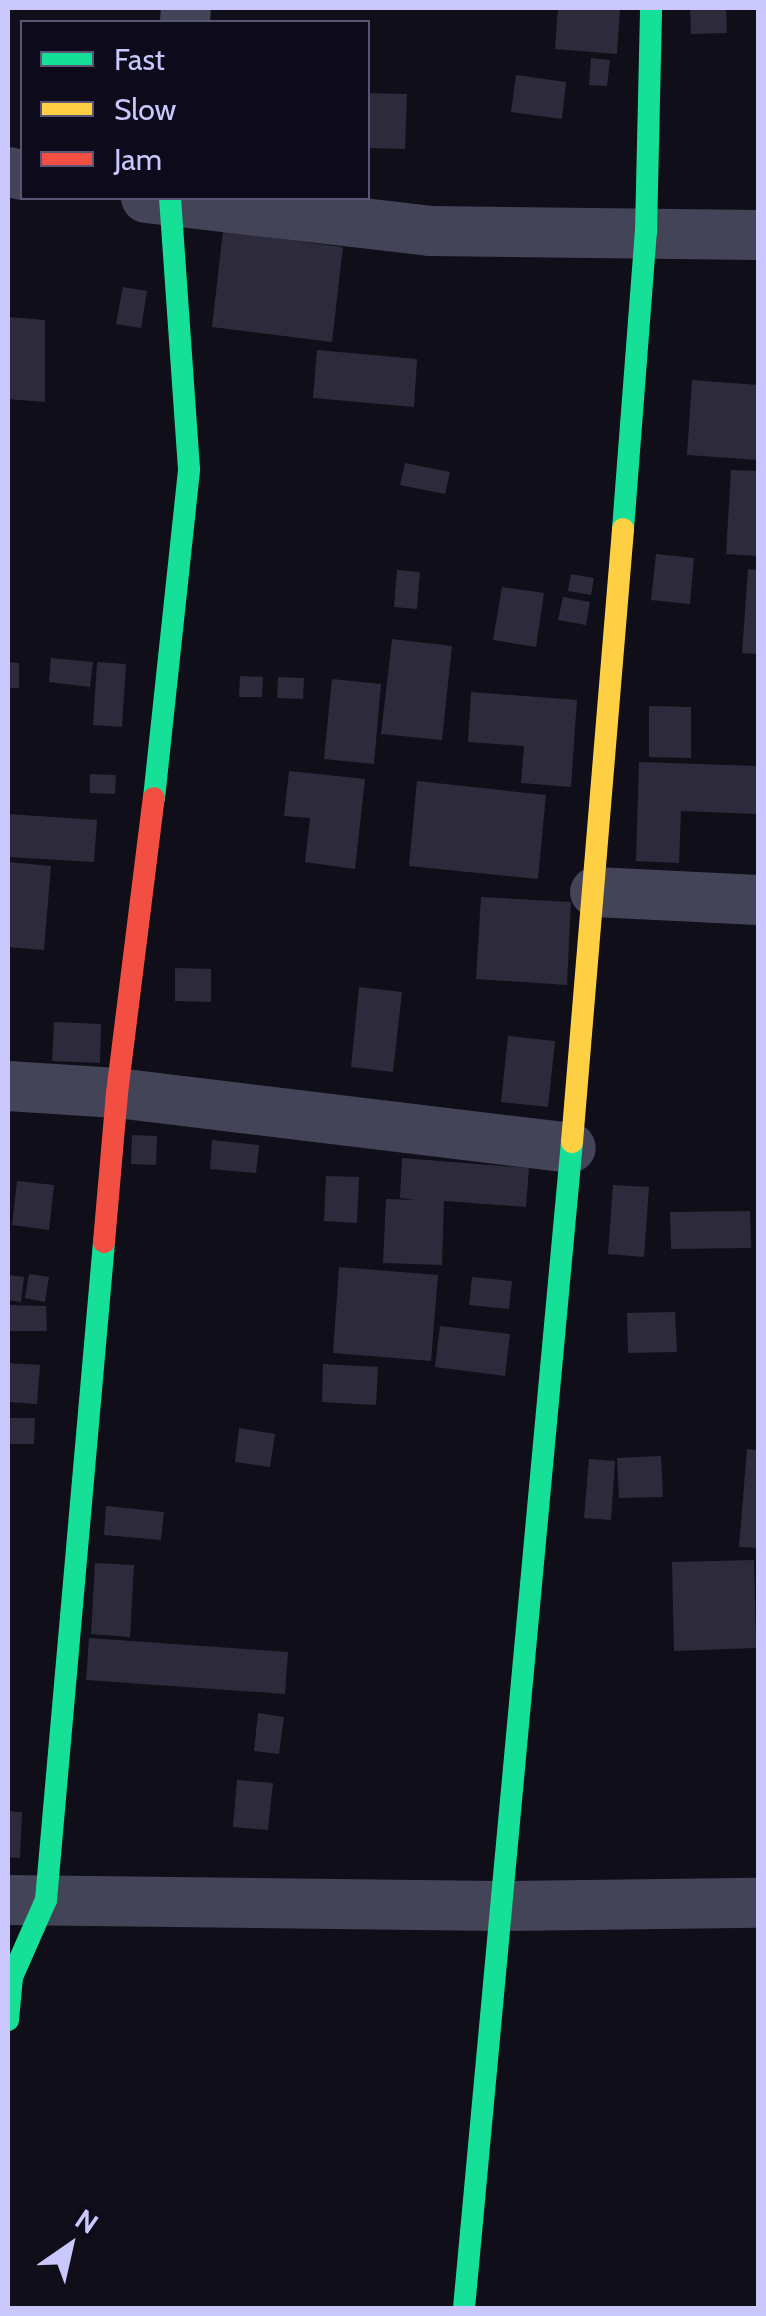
<!DOCTYPE html>
<style>
body{margin:0}
#map{position:relative;width:766px;height:2316px;overflow:hidden;background:#100e18;font-family:Cabin,sans-serif}
div>[style]{position:absolute}
[style*='--x']{left:calc(var(--x)*1px);top:calc(var(--y)*1px);width:calc(var(--w)*1px);rotate:calc(var(--a)*1deg)}
.building>*{inset:0;background:#2d2b3b}
.street>*{height:50px;margin:-25px;padding:0 25px;transform-origin:25px;border-radius:25px;background:#444458}
.fast>*{height:22px;margin:-11px;padding:0 11px;transform-origin:11px;border-radius:11px;background:#16e098}
.slow>*{height:22px;margin:-11px;padding:0 11px;transform-origin:11px;border-radius:11px;background:#ffcf43}
.jam>*{height:22px;margin:-11px;padding:0 11px;transform-origin:11px;border-radius:11px;background:#f24e42}
span{translate:-50% -50%;white-space:nowrap;text-align:center;line-height:1.15;-webkit-text-stroke:9px #0d0b1b;paint-order:stroke}
.frame{position:absolute;inset:0;border:10px solid #cac7fd;pointer-events:none}
.legend{position:absolute;left:20px;top:20px;width:350px;height:180px;box-sizing:border-box;background:#0d0b1b;border:2px solid #595675;margin:0;padding:12px 18px;list-style:none;font-size:30px;color:#cac7fd}
.legend li{display:flex;align-items:center;gap:20px;height:50px}
.legend b{width:50px;border:2px solid #595675}
.north{position:absolute;left:20px;top:2196px;width:100px;height:100px;-webkit-text-stroke:8px #0d0b1b;paint-order:stroke;rotate:34deg;font-size:28px;font-weight:700;line-height:40px;text-align:center;color:#cac7fd}
.north::after{content:'';display:block;margin:auto;width:35px;height:45px;background:#cac7fd;clip-path:polygon(50% 0,100% 100%,50% 72%,0 100%)}
</style>
<div id="map">
<div class="building">
<div style="clip-path:polygon(558px 8px,620px 9px,617px 54px,555px 49px)"></div>
<div style="clip-path:polygon(690px 8px,726px 8px,727px 33px,691px 34px)"></div>
<div style="clip-path:polygon(591px 58px,610px 60px,607px 86px,589px 85px)"></div>
<div style="clip-path:polygon(516px 75px,566px 82px,562px 119px,511px 112px)"></div>
<div style="clip-path:polygon(368px 93px,407px 94px,405px 149px,368px 148px)"></div>
<div style="clip-path:polygon(223px 231px,343px 247px,332px 342px,212px 327px)"></div>
<div style="clip-path:polygon(123px 287px,147px 291px,141px 328px,116px 324px)"></div>
<div style="clip-path:polygon(8px 317px,45px 320px,45px 402px,8px 399px)"></div>
<div style="clip-path:polygon(317px 350px,417px 359px,414px 407px,313px 398px)"></div>
<div style="clip-path:polygon(692px 380px,758px 385px,758px 460px,687px 455px)"></div>
<div style="clip-path:polygon(405px 463px,450px 472px,445px 494px,400px 485px)"></div>
<div style="clip-path:polygon(731px 470px,758px 471px,758px 556px,726px 554px)"></div>
<div style="clip-path:polygon(656px 554px,694px 558px,690px 604px,651px 600px)"></div>
<div style="clip-path:polygon(748px 569px,758px 570px,758px 654px,742px 653px)"></div>
<div style="clip-path:polygon(397px 570px,420px 572px,417px 609px,394px 607px)"></div>
<div style="clip-path:polygon(571px 574px,594px 578px,591px 595px,568px 591px)"></div>
<div style="clip-path:polygon(502px 587px,544px 593px,536px 647px,493px 640px)"></div>
<div style="clip-path:polygon(563px 597px,590px 602px,586px 625px,558px 620px)"></div>
<div style="clip-path:polygon(392px 639px,452px 646px,442px 740px,381px 734px)"></div>
<div style="clip-path:polygon(51px 658px,93px 662px,90px 687px,49px 682px)"></div>
<div style="clip-path:polygon(8px 662px,19px 663px,19px 688px,8px 688px)"></div>
<div style="clip-path:polygon(97px 662px,126px 664px,122px 727px,93px 725px)"></div>
<div style="clip-path:polygon(240px 676px,263px 677px,262px 697px,239px 697px)"></div>
<div style="clip-path:polygon(278px 677px,304px 678px,303px 699px,277px 698px)"></div>
<div style="clip-path:polygon(332px 679px,381px 684px,374px 764px,324px 759px)"></div>
<div style="clip-path:polygon(471px 692px,577px 700px,571px 787px,521px 783px,524px 746px,468px 742px)"></div>
<div style="clip-path:polygon(649px 706px,691px 707px,691px 758px,649px 757px)"></div>
<div style="clip-path:polygon(639px 762px,758px 766px,758px 814px,681px 811px,679px 863px,636px 861px)"></div>
<div style="clip-path:polygon(289px 771px,365px 779px,355px 869px,305px 862px,310px 818px,284px 816px)"></div>
<div style="clip-path:polygon(90px 774px,116px 775px,115px 794px,90px 793px)"></div>
<div style="clip-path:polygon(417px 781px,546px 795px,538px 879px,409px 866px)"></div>
<div style="clip-path:polygon(8px 814px,97px 820px,94px 862px,8px 857px)"></div>
<div style="clip-path:polygon(8px 862px,51px 866px,44px 950px,8px 947px)"></div>
<div style="clip-path:polygon(481px 897px,571px 902px,567px 985px,476px 979px)"></div>
<div style="clip-path:polygon(175px 968px,211px 969px,211px 1002px,175px 1001px)"></div>
<div style="clip-path:polygon(359px 987px,402px 992px,393px 1072px,351px 1067px)"></div>
<div style="clip-path:polygon(54px 1022px,101px 1024px,100px 1063px,52px 1061px)"></div>
<div style="clip-path:polygon(508px 1036px,555px 1041px,548px 1107px,501px 1102px)"></div>
<div style="clip-path:polygon(132px 1135px,157px 1136px,156px 1165px,131px 1164px)"></div>
<div style="clip-path:polygon(212px 1140px,259px 1145px,256px 1173px,210px 1169px)"></div>
<div style="clip-path:polygon(402px 1158px,529px 1168px,526px 1207px,444px 1201px,442px 1265px,383px 1263px,386px 1199px,415px 1200px,400px 1198px)"></div>
<div style="clip-path:polygon(326px 1176px,359px 1177px,357px 1223px,324px 1221px)"></div>
<div style="clip-path:polygon(17px 1181px,54px 1185px,49px 1230px,12px 1225px)"></div>
<div style="clip-path:polygon(613px 1185px,649px 1187px,644px 1257px,608px 1254px)"></div>
<div style="clip-path:polygon(750px 1211px,751px 1248px,671px 1249px,670px 1212px)"></div>
<div style="clip-path:polygon(339px 1267px,438px 1275px,431px 1361px,333px 1353px)"></div>
<div style="clip-path:polygon(29px 1274px,49px 1277px,45px 1302px,25px 1298px)"></div>
<div style="clip-path:polygon(8px 1275px,24px 1277px,21px 1302px,8px 1300px)"></div>
<div style="clip-path:polygon(472px 1277px,512px 1281px,509px 1309px,469px 1305px)"></div>
<div style="clip-path:polygon(8px 1305px,46px 1306px,47px 1331px,8px 1331px)"></div>
<div style="clip-path:polygon(675px 1312px,677px 1352px,628px 1353px,627px 1313px)"></div>
<div style="clip-path:polygon(440px 1326px,510px 1334px,505px 1376px,435px 1367px)"></div>
<div style="clip-path:polygon(8px 1363px,40px 1365px,37px 1404px,8px 1402px)"></div>
<div style="clip-path:polygon(323px 1364px,378px 1367px,376px 1405px,322px 1402px)"></div>
<div style="clip-path:polygon(8px 1418px,35px 1418px,34px 1444px,8px 1444px)"></div>
<div style="clip-path:polygon(239px 1428px,275px 1434px,270px 1467px,235px 1462px)"></div>
<div style="clip-path:polygon(747px 1449px,758px 1450px,758px 1548px,739px 1547px)"></div>
<div style="clip-path:polygon(661px 1456px,663px 1497px,619px 1498px,617px 1458px)"></div>
<div style="clip-path:polygon(589px 1459px,615px 1461px,611px 1520px,584px 1518px)"></div>
<div style="clip-path:polygon(106px 1506px,164px 1512px,161px 1540px,104px 1535px)"></div>
<div style="clip-path:polygon(754px 1560px,756px 1648px,674px 1651px,672px 1562px)"></div>
<div style="clip-path:polygon(95px 1563px,134px 1565px,130px 1637px,91px 1634px)"></div>
<div style="clip-path:polygon(89px 1638px,288px 1652px,285px 1694px,86px 1680px)"></div>
<div style="clip-path:polygon(258px 1713px,284px 1717px,279px 1754px,254px 1751px)"></div>
<div style="clip-path:polygon(237px 1780px,273px 1783px,268px 1830px,233px 1827px)"></div>
<div style="clip-path:polygon(8px 1811px,22px 1812px,20px 1858px,8px 1857px)"></div>
</div>
<div class="street">
<div style="--x:185;--y:22;--w:14;--a:-86"></div>
<div style="--x:8;--y:172;--w:14;--a:12"></div>
<div style="--x:146;--y:198;--w:286;--a:6.6"></div>
<div style="--x:430;--y:231;--w:328;--a:0.7"></div>
<div style="--x:595;--y:892;--w:163;--a:2.8"></div>
<div style="--x:8;--y:1086;--w:109;--a:3.7"></div>
<div style="--x:117;--y:1093;--w:457;--a:6.9"></div>
<div style="--x:8;--y:1900;--w:492;--a:0.7"></div>
<div style="--x:500;--y:1906;--w:258;--a:-0.7"></div>
</div>
<div class="fast">
<div style="--x:623;--y:529;--w:298;--a:-85.6"></div>
<div style="--x:646;--y:232;--w:224;--a:-88.7"></div>
<div style="--x:154;--y:798;--w:331;--a:-83.9"></div>
<div style="--x:189;--y:469;--w:272;--a:-94"></div>
<div style="--x:8;--y:2020;--w:43;--a:-84.7"></div>
<div style="--x:12;--y:1977;--w:84;--a:-66.2"></div>
<div style="--x:46;--y:1900;--w:661;--a:-84.96"></div>
<div style="--x:464;--y:2308;--w:1171;--a:-84.71"></div>
</div>
<div class="slow">
<div style="--x:572;--y:1142;--w:615;--a:-85.24"></div>
</div>
<div class="jam">
<div style="--x:104;--y:1242;--w:150;--a:-85"></div>
<div style="--x:117;--y:1093;--w:297;--a:-82.9"></div>
</div>
<div class="frame"></div>
<ul class="legend">
<li><b style="height:12px;background:#16e098"></b>Fast</li>
<li><b style="height:12px;background:#ffcf43"></b>Slow</li>
<li><b style="height:12px;background:#f24e42"></b>Jam</li>
</ul>
<div class="north">N</div>
</div>
